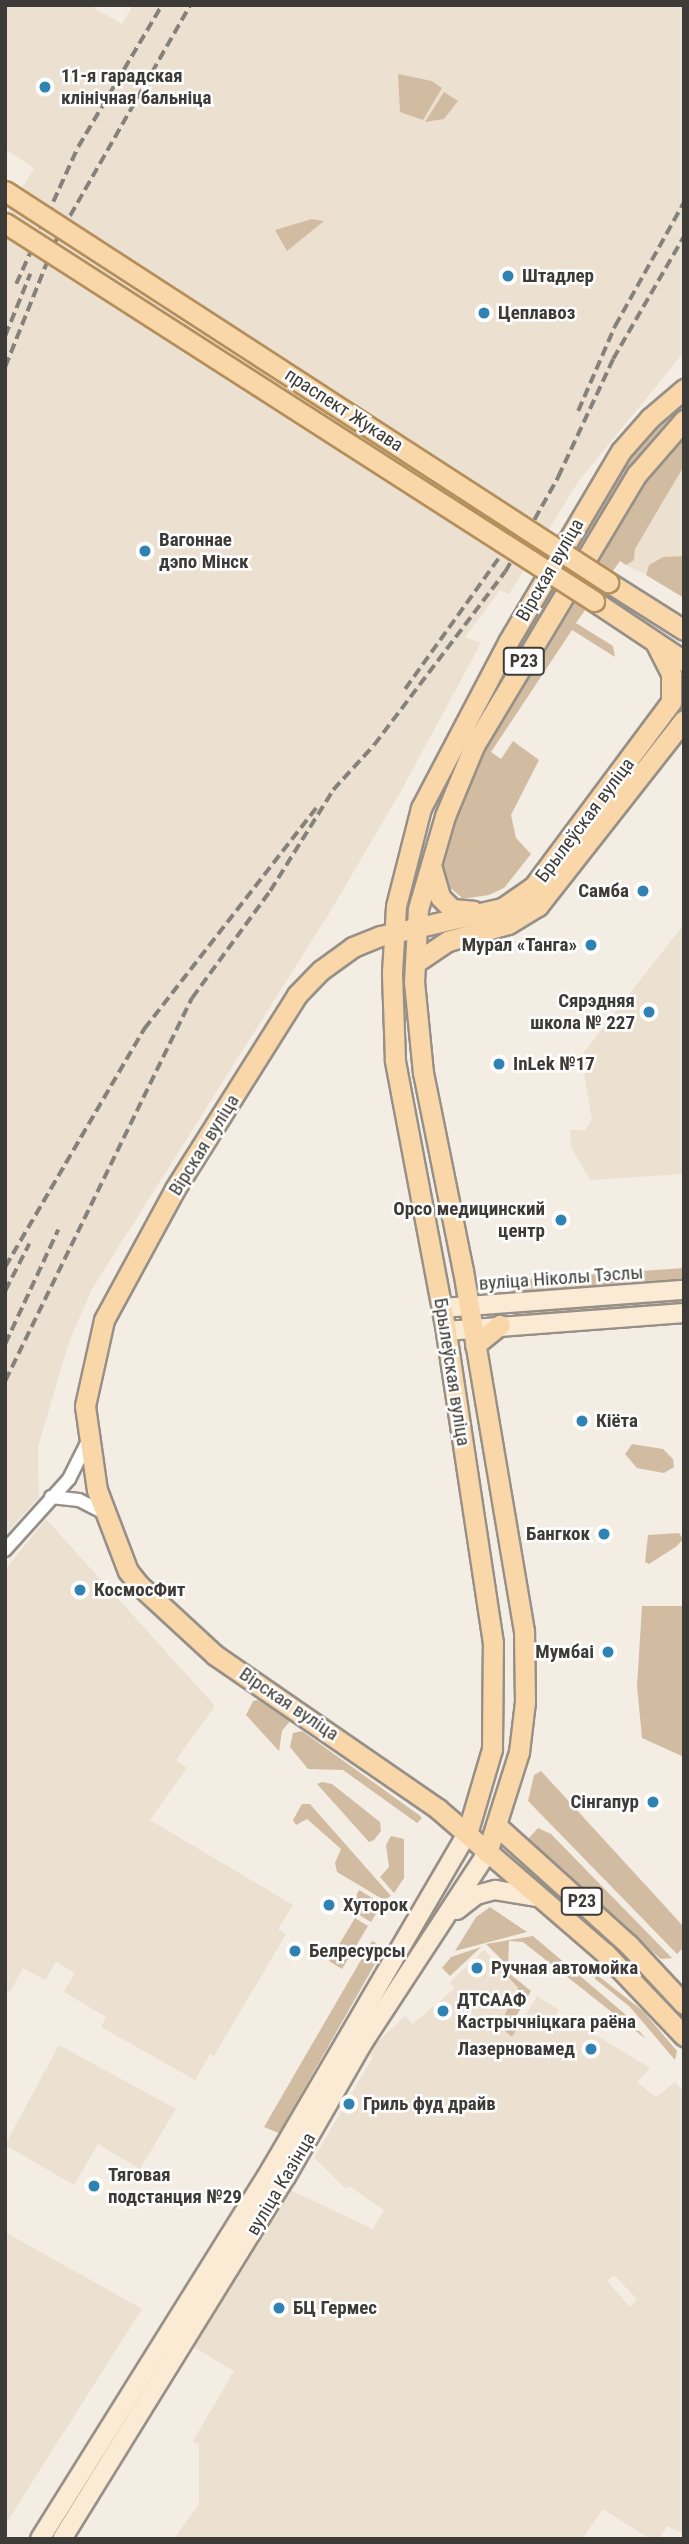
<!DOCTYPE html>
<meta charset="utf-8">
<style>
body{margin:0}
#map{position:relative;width:689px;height:2544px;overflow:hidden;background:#f4ede4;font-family:"Roboto Condensed",sans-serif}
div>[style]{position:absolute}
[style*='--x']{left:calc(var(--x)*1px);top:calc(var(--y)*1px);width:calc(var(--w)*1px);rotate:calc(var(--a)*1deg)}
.built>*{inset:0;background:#ece0d1}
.green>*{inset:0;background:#d2bca1}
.roads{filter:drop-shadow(2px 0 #969088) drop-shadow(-2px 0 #969088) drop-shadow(0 2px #969088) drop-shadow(0 -2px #969088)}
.minor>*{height:12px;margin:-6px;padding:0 6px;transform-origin:6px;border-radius:6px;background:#fff}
.secondary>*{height:18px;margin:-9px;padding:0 9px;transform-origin:9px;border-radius:9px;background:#fcebd4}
.primary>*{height:19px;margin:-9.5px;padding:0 9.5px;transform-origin:9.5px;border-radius:9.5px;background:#f9d7a9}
.rail>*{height:3.5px;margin-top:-1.75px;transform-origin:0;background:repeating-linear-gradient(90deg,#85817b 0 10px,transparent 0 15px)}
.bridges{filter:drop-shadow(2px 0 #b58f5b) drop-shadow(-2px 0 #b58f5b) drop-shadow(0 2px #b58f5b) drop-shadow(0 -2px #b58f5b)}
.primary-bridge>*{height:19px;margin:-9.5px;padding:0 9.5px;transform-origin:9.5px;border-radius:9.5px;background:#f9d7a9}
.dots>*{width:19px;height:19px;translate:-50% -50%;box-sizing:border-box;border:4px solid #fff;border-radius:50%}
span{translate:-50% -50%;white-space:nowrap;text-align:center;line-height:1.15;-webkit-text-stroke:5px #fff;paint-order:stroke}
.shield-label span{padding:2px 5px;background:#fff;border:2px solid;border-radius:5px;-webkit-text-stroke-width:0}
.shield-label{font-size:18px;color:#3d3b37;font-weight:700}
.poi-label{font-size:19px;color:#3d3b37;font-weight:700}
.left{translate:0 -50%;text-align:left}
.right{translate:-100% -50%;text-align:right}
.street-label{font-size:19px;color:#3d3b37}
.frame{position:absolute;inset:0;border:7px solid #3d3b37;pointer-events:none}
</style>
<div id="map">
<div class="built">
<div style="clip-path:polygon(5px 5px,89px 5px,122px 24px,133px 5px,684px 5px,684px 352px,578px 482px,509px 594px,500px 590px,465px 637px,481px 643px,401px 791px,330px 912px,92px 1289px,69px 1342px,38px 1447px,39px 1497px,5px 1535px,5px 216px,34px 168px,5px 149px)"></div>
<div style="clip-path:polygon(684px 466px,684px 556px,663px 557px,649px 565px,646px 575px,626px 565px,634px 560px,635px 549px)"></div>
<div style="clip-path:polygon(684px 924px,684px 1174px,590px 1180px,571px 1147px,570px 1130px,585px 1130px,592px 1120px,581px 1056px)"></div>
<div style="clip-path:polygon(46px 1519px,215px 1706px,176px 1760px,187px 1768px,150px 1820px,293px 1905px,278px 1929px,286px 1934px,214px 2056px,210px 2054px,195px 2080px,101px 2027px,106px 2017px,64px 1992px,75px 1973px,56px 1962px,45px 1980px,23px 1968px,10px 1992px,5px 1989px,5px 1570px)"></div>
<div style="clip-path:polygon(evenodd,484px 1950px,518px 1988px,499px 2026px,512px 2037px,537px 1996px,559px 2010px,554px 2019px,559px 2021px,563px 2015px,650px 2068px,637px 2082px,656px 2097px,675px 2082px,684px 2092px,684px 2534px,667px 2526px,659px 2539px,650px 2539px,603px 2509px,582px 2539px,174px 2539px,199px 2504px,199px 2445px,193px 2441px,234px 2371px,192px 2346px,288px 2189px,373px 2229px,384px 2210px,349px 2186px,346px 2189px,314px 2158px,373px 2057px,368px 2051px,405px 2016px,413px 2024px,454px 1989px,450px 1982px,484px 1950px,614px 2275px,637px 2299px,630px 2307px,607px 2281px,614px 2275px)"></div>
<div style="clip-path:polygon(59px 2045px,176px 2109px,140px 2169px,98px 2144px,74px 2185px,5px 2145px)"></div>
<div style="clip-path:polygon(5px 2232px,142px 2309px,5px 2525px)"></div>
</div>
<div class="green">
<div style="clip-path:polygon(398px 74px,432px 81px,442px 88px,423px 120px,400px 112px)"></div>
<div style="clip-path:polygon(444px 92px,458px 101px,444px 119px,425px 122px)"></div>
<div style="clip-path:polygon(312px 219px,324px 221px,287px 251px,275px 230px)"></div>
<div style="clip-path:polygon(684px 402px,630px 465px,489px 701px,608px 486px,649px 433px)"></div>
<div style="clip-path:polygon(684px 431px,684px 466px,635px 549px,634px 560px,626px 565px,620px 561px,576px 623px,613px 646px,615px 657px,572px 630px,491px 752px,501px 759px,513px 741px,539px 760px,511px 815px,516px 838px,531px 854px,504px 888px,489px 895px,463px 899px,452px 889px,446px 895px,438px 882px,441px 853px,482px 746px,591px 574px,629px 499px)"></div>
<div style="clip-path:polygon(684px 556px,684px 598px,646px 575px,649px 565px,663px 557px)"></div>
<div style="clip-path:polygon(684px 1268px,684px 1283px,513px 1295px,512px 1280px)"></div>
<div style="clip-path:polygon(684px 1297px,684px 1306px,514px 1317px,514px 1309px)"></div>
<div style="clip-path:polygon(632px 1444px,663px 1449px,673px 1459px,674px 1467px,664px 1473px,637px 1468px,625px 1454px)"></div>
<div style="clip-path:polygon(679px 1533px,683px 1539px,677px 1546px,649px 1564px,645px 1562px,648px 1535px)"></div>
<div style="clip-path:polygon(642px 1606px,684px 1606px,684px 1757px,642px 1738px,637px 1686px)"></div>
<div style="clip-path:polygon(258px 1700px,291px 1720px,282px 1731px,279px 1751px,246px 1715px,253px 1701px)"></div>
<div style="clip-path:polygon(302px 1731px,419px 1815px,422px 1818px,417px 1823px,343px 1770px,308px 1769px,290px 1747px,293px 1733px)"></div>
<div style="clip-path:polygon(541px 1771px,684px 1927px,684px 1947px,677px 1954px,528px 1801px,534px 1775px)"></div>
<div style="clip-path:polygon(322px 1782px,332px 1784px,380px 1822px,381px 1831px,374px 1840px,369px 1842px,317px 1784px)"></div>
<div style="clip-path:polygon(302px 1804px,310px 1804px,391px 1896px,384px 1900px,337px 1872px,335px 1863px,341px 1849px,307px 1819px,296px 1825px,293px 1820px)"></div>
<div style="clip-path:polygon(538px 1828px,551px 1834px,672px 1958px,661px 1959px,535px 1850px,527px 1840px)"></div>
<div style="clip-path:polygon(391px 1836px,404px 1839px,404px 1878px,394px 1893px,380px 1877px,389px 1867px,386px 1845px)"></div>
<div style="clip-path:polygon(359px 1890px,382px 1904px,371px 1922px,349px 1909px)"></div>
<div style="clip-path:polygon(490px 1907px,527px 1932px,455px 1951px,476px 1917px)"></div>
<div style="clip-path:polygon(355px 1918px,368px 1926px,342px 1969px,329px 1961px)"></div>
<div style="clip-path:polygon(533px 1936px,626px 2015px,646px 2039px,523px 1942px,509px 1941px,508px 1966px,486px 1944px)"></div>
<div style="clip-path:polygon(372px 1941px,384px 1948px,279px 2133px,264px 2127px)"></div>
<div style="clip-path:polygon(481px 1947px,450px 1976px,442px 1968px,451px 1957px)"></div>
<div style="clip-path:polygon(495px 1962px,531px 1991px,515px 2018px,521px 2023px,512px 2037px,499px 2026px,518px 1988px)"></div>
<div style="clip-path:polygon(587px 1967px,643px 2011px,677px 2051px,675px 2060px,630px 2007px,584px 1970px)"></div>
</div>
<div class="roads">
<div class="minor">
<div style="--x:51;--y:1497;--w:28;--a:6"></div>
<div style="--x:79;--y:1500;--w:29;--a:27"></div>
<div style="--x:5;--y:1550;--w:96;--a:-48"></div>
<div style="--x:69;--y:1479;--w:40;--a:-63.4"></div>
</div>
<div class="secondary">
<div style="--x:442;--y:1308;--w:243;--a:-4.3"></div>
<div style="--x:446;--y:1331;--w:239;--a:-4.3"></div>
<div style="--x:457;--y:1910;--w:24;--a:-38"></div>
<div style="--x:476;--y:1895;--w:20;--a:-15"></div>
<div style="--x:495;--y:1890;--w:43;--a:9.5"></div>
<div style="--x:40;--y:2539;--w:436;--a:-58"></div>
<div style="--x:271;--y:2169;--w:388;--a:-59.7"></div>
<div style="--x:62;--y:2539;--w:426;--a:-58.3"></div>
<div style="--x:286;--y:2177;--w:157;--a:-60.2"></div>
<div style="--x:364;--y:2041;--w:225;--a:-56.8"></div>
</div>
<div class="primary">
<div style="--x:608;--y:582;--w:90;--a:32.3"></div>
<div style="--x:594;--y:601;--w:108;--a:33.7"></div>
<div style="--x:655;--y:642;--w:36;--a:63"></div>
<div style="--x:671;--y:674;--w:28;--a:90"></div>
<div style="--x:671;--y:702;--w:229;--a:126.7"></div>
<div style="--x:534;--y:886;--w:39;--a:145"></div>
<div style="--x:502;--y:908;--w:125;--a:167.1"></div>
<div style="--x:380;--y:936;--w:29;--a:158"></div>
<div style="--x:353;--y:947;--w:39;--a:144"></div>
<div style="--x:321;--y:970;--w:35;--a:134"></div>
<div style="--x:297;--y:995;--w:229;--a:122.2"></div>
<div style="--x:175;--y:1189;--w:149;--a:118.5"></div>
<div style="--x:104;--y:1320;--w:88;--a:102.5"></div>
<div style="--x:85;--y:1406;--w:85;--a:81.9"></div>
<div style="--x:97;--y:1490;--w:87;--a:69.1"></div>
<div style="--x:128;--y:1571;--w:18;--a:52"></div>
<div style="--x:139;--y:1585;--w:103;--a:42.6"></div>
<div style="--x:215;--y:1655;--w:271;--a:34.6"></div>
<div style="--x:438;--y:1809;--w:221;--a:40.8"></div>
<div style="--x:605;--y:1953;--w:115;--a:46.4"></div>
<div style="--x:431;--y:865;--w:33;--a:74"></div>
<div style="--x:440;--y:897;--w:17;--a:45"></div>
<div style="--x:452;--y:909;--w:21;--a:5"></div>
<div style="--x:415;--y:963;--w:40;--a:-34"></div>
<div style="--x:448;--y:941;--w:62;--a:-15.8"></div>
<div style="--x:508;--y:924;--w:35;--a:-31"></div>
<div style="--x:538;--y:906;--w:236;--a:-51.9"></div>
<div style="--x:475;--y:1345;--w:32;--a:-39"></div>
<div style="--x:498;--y:1827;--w:175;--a:42"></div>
<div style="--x:628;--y:1944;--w:82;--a:47"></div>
<div style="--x:467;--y:1834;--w:89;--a:-73.6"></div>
<div style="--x:492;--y:1749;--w:106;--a:-89.5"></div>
<div style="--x:493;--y:1643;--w:316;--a:-98.6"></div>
<div style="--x:446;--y:1331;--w:276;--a:-100.7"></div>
<div style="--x:395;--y:1060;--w:88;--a:-92"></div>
<div style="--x:392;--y:972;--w:66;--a:-86.5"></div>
<div style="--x:396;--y:906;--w:101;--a:-75.7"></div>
<div style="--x:421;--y:808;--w:187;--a:-62.3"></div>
<div style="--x:508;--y:642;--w:222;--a:-59.4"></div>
<div style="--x:621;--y:451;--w:44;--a:-48.7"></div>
<div style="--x:650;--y:418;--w:45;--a:-40.5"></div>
<div style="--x:487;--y:1853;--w:106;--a:-72.4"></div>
<div style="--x:519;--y:1752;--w:50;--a:-83.2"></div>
<div style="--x:525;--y:1702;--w:71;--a:-90.8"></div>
<div style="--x:524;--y:1631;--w:365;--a:-99.6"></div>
<div style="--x:463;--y:1271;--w:202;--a:-101.4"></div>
<div style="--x:423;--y:1073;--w:91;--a:-95.6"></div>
<div style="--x:414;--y:982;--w:73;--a:-86.9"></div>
<div style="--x:418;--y:909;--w:97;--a:-73.8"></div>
<div style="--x:445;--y:816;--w:76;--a:-67.5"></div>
<div style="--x:474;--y:746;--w:317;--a:-59.1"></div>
<div style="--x:637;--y:474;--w:72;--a:-49"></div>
</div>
</div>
<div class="rail">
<div style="--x:16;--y:284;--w:150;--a:-65.7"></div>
<div style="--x:78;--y:147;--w:165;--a:-59.4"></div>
<div style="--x:5;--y:336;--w:67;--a:-68"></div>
<div style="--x:5;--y:367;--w:135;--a:-68.2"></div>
<div style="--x:55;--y:242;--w:273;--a:-60.3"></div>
<div style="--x:578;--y:411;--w:93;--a:-66.5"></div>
<div style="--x:615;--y:326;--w:142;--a:-60.9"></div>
<div style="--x:405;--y:689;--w:178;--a:-54.4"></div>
<div style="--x:5;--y:1267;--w:276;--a:-59.7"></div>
<div style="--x:144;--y:1029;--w:281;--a:-52.1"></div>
<div style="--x:5;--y:1291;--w:53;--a:-62.9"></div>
<div style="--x:5;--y:1344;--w:126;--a:-65.1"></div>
<div style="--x:5;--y:1381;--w:426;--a:-64"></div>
<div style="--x:192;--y:998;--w:132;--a:-53.9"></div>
<div style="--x:270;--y:891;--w:119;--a:-58"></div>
<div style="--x:333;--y:790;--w:61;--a:-47.7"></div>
<div style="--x:374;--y:745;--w:217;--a:-52.9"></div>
<div style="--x:505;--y:572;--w:109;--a:-60.8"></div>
<div style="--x:558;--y:477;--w:130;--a:-65"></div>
<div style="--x:613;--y:359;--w:142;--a:-60"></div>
</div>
<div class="bridges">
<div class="primary-bridge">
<div style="--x:5;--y:191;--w:719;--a:32.96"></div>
<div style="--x:5;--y:223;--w:700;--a:32.69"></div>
</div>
</div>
<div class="dots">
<div style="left:45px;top:87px;background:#3082b3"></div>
<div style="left:508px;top:276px;background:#3082b3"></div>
<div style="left:484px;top:313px;background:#3082b3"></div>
<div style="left:145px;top:551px;background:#3082b3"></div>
<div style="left:643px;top:891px;background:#3082b3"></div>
<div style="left:591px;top:945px;background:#3082b3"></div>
<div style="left:649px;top:1012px;background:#3082b3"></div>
<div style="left:499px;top:1064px;background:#3082b3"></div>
<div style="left:561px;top:1220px;background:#3082b3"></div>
<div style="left:582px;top:1421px;background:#3082b3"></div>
<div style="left:604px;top:1534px;background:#3082b3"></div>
<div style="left:80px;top:1590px;background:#3082b3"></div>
<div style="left:608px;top:1652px;background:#3082b3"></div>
<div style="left:653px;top:1802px;background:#3082b3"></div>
<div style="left:329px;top:1905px;background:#3082b3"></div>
<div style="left:295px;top:1951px;background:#3082b3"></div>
<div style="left:477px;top:1968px;background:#3082b3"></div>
<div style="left:443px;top:2011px;background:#3082b3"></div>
<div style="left:591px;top:2049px;background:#3082b3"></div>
<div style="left:349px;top:2104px;background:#3082b3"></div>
<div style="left:94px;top:2186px;background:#3082b3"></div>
<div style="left:279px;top:2308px;background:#3082b3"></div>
</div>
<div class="shield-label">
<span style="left:524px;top:661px">Р23</span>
<span style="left:582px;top:1901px">Р23</span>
</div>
<div class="poi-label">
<span class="left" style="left:61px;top:87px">11-я гарадская<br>клінічная бальніца</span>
<span class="left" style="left:522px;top:276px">Штадлер</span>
<span class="left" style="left:498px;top:313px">Цеплавоз</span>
<span class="left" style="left:159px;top:551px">Вагоннае<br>дэпо Мінск</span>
<span class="right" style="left:629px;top:891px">Самба</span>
<span class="right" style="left:577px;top:945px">Мурал «Танга»</span>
<span class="right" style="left:635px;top:1012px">Сярэдняя<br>школа № 227</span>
<span class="left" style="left:513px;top:1064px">InLek №17</span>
<span class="right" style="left:545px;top:1220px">Орсо медицинский<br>центр</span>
<span class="left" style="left:596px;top:1421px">Кіёта</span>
<span class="right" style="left:590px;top:1534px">Бангкок</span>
<span class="left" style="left:94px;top:1590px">КосмосФит</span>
<span class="right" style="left:594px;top:1652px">Мумбаі</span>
<span class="right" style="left:639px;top:1802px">Сінгапур</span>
<span class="left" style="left:343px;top:1905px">Хуторок</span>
<span class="left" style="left:309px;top:1951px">Белресурсы</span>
<span class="left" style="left:491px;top:1968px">Ручная автомойка</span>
<span class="left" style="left:457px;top:2011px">ДТСААФ<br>Кастрычніцкага раёна</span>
<span class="right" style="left:575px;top:2049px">Лазерновамед</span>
<span class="left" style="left:363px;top:2104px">Гриль фуд драйв</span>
<span class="left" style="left:108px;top:2186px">Тяговая<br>подстанция №29</span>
<span class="left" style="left:293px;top:2308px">БЦ Гермес</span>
</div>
<div class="street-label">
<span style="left:344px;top:410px;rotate:33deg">праспект Жукава</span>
<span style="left:550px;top:570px;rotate:-60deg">Вірская вуліца</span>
<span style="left:585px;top:820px;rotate:-53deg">Брылеўская вуліца</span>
<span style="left:204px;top:1145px;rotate:-58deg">Вірская вуліца</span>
<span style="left:561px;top:1278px;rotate:-4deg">вуліца Ніколы Тэслы</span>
<span style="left:452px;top:1372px;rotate:81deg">Брылеўская вуліца</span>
<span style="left:289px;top:1704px;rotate:34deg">Вірская вуліца</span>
<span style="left:281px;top:2184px;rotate:-59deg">вуліца Казінца</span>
</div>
<div class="frame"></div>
</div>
